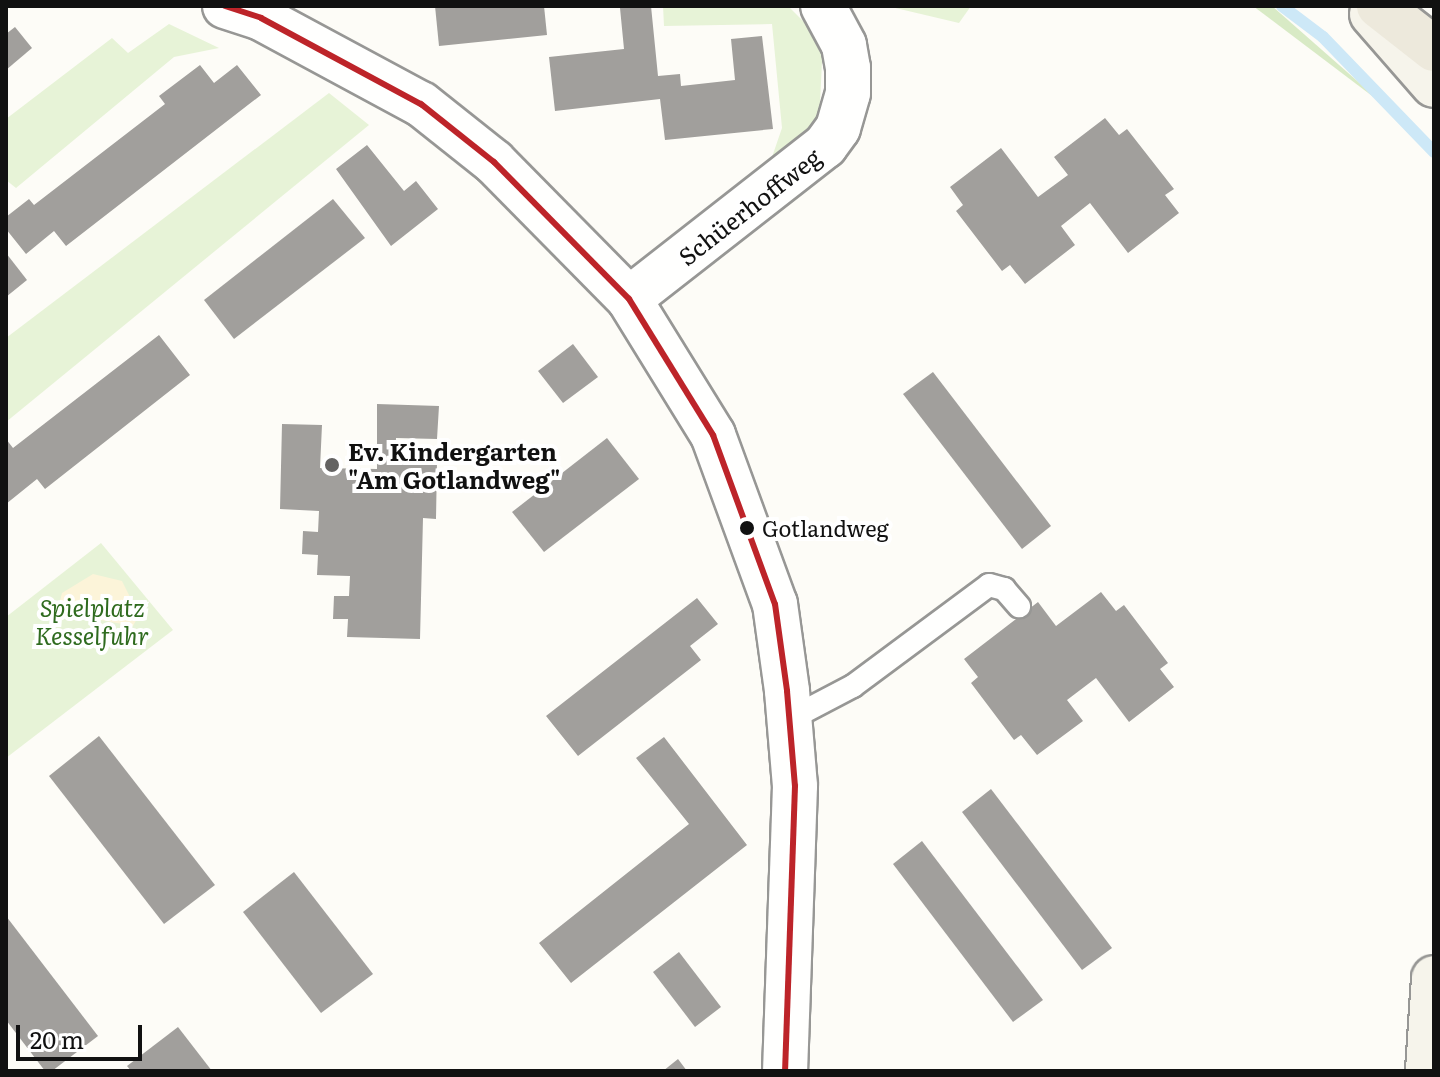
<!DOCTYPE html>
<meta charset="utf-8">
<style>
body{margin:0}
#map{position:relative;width:1440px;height:1077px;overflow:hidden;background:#fdfcf7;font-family:Literata,serif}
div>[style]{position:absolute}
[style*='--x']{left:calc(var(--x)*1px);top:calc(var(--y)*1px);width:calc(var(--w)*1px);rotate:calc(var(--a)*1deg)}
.green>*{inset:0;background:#e7f3d7}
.forest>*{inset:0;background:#d8eac5}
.sand>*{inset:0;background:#fcf4d9}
.stream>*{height:12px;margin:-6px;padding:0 6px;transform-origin:6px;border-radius:6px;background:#cde8f7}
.building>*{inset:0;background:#a19f9c}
.roads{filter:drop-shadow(2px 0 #979795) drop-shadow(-2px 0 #979795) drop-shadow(0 2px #979795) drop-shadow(0 -2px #979795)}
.service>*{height:22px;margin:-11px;padding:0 11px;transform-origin:11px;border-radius:11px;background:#fffffe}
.minor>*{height:44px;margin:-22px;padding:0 22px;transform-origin:22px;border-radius:22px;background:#fffffe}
.secondary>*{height:44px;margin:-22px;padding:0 22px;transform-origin:22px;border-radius:22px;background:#f6f4eb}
.primary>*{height:44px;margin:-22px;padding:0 22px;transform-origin:22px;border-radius:22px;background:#ede9dc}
.bus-1>*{height:6px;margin:-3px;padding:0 3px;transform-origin:3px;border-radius:3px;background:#bd2429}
.dots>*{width:22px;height:22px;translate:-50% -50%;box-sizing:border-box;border:4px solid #fff;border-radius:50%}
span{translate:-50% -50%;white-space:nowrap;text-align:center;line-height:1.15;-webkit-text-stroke:8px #fff;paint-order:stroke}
.bus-label{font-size:22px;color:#111}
.left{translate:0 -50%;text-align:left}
.street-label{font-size:24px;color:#111}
.poi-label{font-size:24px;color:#111;font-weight:700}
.park-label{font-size:24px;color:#2f6b1f;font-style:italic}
.frame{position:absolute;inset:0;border:8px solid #111;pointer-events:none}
.scale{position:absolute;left:16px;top:1025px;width:126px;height:36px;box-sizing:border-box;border:4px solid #111;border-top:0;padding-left:10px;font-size:24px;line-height:28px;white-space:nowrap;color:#111;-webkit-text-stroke:6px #fff;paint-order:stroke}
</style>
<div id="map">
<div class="green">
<div style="clip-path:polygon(663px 6px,788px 6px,823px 41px,819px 124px,772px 157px,782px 128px,772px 24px,664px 26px)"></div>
<div style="clip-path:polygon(887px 6px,971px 6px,959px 23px)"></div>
<div style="clip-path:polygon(169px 24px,219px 48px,174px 57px,16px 188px,6px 180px,6px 119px,112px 38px,128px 53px)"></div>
<div style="clip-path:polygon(329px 93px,369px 125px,6px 422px,6px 338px)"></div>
<div style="clip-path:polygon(101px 543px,173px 630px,6px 758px,6px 617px)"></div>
</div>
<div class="forest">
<div style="clip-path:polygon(1253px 6px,1272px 6px,1388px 108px)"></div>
</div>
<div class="sand">
<div style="clip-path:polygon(93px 574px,122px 581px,139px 615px,133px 626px,57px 612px,62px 593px)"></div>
</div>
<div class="stream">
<div style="--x:1282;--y:6;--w:51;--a:37.1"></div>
<div style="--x:1323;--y:37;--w:160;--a:46"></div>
</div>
<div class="building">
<div style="clip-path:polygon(435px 6px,544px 6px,547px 35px,439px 46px)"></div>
<div style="clip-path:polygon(651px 6px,658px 76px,680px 74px,681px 86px,735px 80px,731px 39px,762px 36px,773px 129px,665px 140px,660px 99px,555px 111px,549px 57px,624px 49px,620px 8px)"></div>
<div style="clip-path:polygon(15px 27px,32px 48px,6px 70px,6px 34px)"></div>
<div style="clip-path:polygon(200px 65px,214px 83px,237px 65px,261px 95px,66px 246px,54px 231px,26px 254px,6px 229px,6px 217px,29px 199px,34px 205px,165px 104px,159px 96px)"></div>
<div style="clip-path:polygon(1105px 118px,1119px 135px,1127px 129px,1174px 189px,1165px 195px,1179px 213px,1128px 253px,1090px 203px,1061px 226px,1075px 245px,1025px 284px,1010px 265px,1002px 271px,956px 211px,963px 205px,950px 187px,1001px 148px,1038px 197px,1068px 175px,1054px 157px)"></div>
<div style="clip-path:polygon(367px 145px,404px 191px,416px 181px,438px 209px,391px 246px,336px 169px)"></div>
<div style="clip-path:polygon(333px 199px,365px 238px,234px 339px,204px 300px)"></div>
<div style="clip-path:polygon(6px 253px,27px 280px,6px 297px)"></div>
<div style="clip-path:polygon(159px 335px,190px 375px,45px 489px,37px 479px,6px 504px,6px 439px,13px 448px)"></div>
<div style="clip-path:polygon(573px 344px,598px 377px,563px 403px,538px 371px)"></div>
<div style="clip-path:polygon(933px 372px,1051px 526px,1022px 549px,903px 394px)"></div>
<div style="clip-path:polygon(377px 404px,439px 406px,437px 439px,396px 438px,395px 461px,437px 462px,436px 519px,423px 518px,420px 639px,347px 637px,348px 619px,333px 619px,334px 596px,349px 596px,350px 576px,317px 575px,318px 555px,302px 554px,303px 531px,318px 532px,319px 511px,280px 509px,282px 424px,322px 425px,320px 468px,377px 469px)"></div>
<div style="clip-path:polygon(607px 438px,639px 479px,544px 552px,512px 512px)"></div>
<div style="clip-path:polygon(1101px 592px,1116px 611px,1124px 605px,1168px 663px,1160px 669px,1174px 687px,1129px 722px,1096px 678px,1067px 700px,1083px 721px,1037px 755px,1021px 735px,1014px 740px,971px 683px,978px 677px,964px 659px,1038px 602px,1056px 626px)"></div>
<div style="clip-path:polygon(697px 598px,718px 624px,690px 646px,701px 660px,578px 756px,546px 716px)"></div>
<div style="clip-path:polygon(99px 736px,215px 885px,164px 924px,49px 776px)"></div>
<div style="clip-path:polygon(664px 737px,747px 845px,571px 983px,539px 943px,689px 824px,636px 758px)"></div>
<div style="clip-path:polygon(991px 789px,1112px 948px,1082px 970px,962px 812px)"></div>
<div style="clip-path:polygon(922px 841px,1043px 1000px,1013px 1022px,893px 864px)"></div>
<div style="clip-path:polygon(294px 872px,373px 974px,321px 1013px,243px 912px)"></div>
<div style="clip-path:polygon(6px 916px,98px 1036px,52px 1071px,45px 1071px,6px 1020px)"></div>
<div style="clip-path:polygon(679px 952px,721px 1007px,695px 1027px,653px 972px)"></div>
<div style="clip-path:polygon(178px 1027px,212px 1071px,131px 1071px,127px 1066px)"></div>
<div style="clip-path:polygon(678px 1059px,687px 1071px,663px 1071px)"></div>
</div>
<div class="roads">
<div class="service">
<div style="--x:790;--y:719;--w:71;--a:-27.6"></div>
<div style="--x:853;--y:686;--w:169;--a:-36.6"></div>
<div style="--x:989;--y:585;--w:16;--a:15"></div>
<div style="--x:1004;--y:589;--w:23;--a:49"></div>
</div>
<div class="minor">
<div style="--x:225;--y:6;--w:38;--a:18"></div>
<div style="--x:261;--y:18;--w:182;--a:28.3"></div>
<div style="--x:421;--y:104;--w:93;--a:38.5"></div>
<div style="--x:494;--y:162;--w:192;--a:45.4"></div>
<div style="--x:629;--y:299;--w:160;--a:58.3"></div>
<div style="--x:713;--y:435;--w:180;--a:69.9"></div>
<div style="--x:775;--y:604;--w:88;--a:82.1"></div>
<div style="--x:787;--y:691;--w:95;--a:85.2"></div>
<div style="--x:795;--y:786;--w:285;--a:92"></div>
<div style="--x:629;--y:299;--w:249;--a:-38"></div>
<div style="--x:825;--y:146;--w:22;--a:-54"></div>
<div style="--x:838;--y:128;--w:36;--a:-74"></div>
<div style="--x:848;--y:93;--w:25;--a:-90"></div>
<div style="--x:848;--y:68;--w:23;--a:-100"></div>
<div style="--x:844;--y:45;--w:44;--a:-118.3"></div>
</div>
<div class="secondary">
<div style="--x:1372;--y:14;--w:94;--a:48.9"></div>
<div style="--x:1428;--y:1071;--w:93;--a:-86.3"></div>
</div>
<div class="primary">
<div style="--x:1379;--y:6;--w:70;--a:38"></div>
</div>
</div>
<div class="bus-1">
<div style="--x:225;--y:6;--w:38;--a:18"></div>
<div style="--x:261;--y:18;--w:182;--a:28.3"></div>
<div style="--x:421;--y:104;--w:93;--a:38.5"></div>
<div style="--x:494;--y:162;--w:192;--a:45.4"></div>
<div style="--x:629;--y:299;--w:160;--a:58.3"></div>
<div style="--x:713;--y:435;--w:180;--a:69.9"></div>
<div style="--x:775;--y:604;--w:88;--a:82.1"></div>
<div style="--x:787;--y:691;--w:95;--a:85.2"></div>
<div style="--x:795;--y:786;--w:285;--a:92"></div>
</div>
<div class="dots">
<div style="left:332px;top:465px;background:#646362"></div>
<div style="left:747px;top:528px;background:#111"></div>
</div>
<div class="bus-label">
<span class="left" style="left:762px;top:528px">Gotlandweg</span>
</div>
<div class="street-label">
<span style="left:749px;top:206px;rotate:-38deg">Schüerhoffweg</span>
</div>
<div class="poi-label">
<span class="left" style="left:348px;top:465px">Ev. Kindergarten<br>"Am Gotlandweg"</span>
</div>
<div class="park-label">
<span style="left:92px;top:621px">Spielplatz<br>Kesselfuhr</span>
</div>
<div class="frame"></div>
<div class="scale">20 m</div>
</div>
